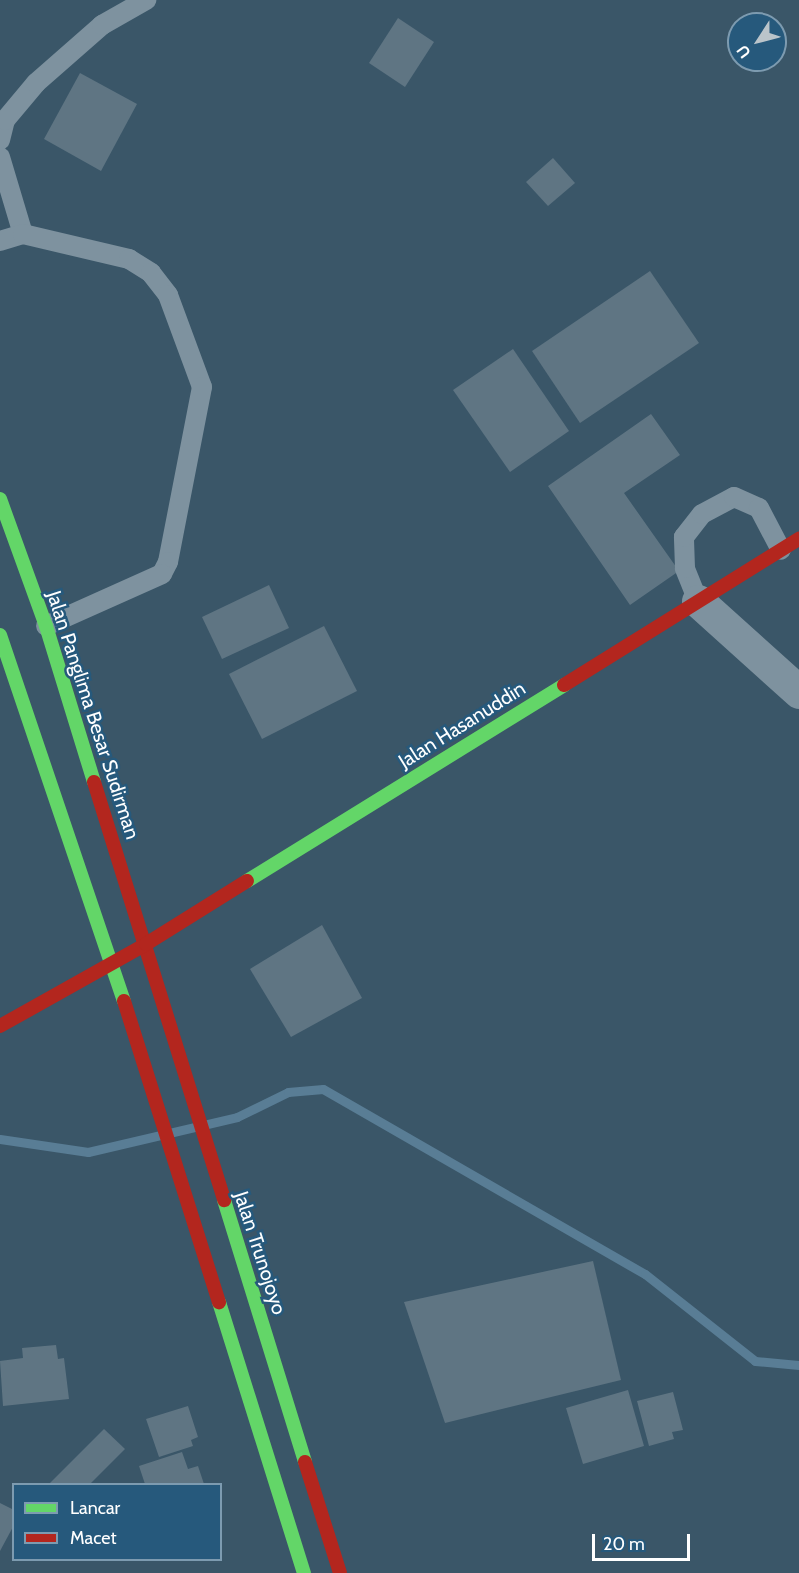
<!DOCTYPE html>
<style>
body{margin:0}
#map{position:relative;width:799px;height:1573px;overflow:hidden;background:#3a5668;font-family:Cabin,sans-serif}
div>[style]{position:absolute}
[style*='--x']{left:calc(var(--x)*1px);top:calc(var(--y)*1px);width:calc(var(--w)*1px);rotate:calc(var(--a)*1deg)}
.stream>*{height:9px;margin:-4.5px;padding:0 4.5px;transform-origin:4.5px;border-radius:4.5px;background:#597d95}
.building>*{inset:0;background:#5f7583}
.lane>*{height:20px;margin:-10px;padding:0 10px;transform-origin:10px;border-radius:10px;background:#7e929f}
.street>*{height:33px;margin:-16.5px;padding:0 16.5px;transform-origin:16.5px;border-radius:16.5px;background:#7e929f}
.fast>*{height:14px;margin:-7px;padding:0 7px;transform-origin:7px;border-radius:7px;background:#63d668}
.jam>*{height:14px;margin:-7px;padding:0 7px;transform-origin:7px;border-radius:7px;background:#b3261e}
span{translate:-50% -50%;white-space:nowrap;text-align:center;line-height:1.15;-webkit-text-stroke:5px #26597c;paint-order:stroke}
.street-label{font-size:20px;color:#fff}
.legend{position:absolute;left:12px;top:1483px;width:210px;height:78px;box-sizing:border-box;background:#26597c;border:2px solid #7d9bb0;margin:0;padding:8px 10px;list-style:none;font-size:18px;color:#fff}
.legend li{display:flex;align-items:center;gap:12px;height:30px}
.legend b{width:30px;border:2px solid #7d9bb0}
.north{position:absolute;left:727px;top:12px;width:60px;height:60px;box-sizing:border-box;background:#26597c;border:2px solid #7d9bb0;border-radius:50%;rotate:234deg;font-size:16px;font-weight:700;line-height:24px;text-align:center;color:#fff}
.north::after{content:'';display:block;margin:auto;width:21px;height:27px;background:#bac4ca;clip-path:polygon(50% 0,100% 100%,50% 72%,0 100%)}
.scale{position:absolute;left:592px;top:1534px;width:98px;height:27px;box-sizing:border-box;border:3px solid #fff;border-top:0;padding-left:8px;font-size:18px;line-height:21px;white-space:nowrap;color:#fff;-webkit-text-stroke:4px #26597c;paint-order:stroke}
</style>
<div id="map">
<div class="stream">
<div style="--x:0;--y:1139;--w:89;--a:8.4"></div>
<div style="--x:88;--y:1152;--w:153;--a:-13.2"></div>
<div style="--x:237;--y:1117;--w:57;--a:-26.1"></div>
<div style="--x:288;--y:1092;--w:35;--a:-5"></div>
<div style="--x:323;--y:1089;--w:371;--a:29.9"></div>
<div style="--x:645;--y:1274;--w:140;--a:38.3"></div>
<div style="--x:755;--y:1361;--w:44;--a:5.2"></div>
</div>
<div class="building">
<div style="clip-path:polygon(398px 18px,434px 42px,405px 87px,369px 63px)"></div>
<div style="clip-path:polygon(80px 73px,137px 104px,101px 171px,44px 139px)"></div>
<div style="clip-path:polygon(553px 158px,575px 183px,548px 206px,526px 182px)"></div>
<div style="clip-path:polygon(650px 271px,699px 343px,580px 423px,532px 351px)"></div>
<div style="clip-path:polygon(513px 349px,569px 431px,510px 472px,453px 390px)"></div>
<div style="clip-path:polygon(651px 414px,680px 455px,624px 493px,679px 571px,630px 605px,548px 486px)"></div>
<div style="clip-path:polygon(269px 585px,289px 628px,222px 659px,202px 617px)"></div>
<div style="clip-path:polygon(324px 626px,357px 691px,262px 739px,229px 674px)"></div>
<div style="clip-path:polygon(322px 925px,362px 998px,291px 1037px,250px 969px)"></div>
<div style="clip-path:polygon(593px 1261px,621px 1380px,445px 1423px,404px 1302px)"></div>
<div style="clip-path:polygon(56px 1345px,58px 1359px,64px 1358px,69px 1399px,3px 1406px,0 1361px,23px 1358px,22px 1348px)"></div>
<div style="clip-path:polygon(628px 1390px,644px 1446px,583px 1464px,566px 1408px)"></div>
<div style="clip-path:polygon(673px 1392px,683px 1430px,672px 1432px,674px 1439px,649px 1446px,637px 1401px)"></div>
<div style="clip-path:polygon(188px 1406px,198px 1437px,191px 1440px,193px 1446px,159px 1457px,146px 1419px)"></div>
<div style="clip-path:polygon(104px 1429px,125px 1449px,90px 1484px,49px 1484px)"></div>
<div style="clip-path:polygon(182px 1452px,188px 1469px,198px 1466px,204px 1484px,145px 1484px,139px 1466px)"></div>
<div style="clip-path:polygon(0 1503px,14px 1510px,14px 1525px,0 1551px)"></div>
</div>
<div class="lane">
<div style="--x:0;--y:140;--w:21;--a:-76"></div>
<div style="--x:5;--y:120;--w:48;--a:-50"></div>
<div style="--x:36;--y:83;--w:88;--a:-41.3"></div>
<div style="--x:102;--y:25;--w:51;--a:-29.6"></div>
<div style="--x:0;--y:157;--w:80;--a:73.4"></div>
<div style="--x:0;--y:241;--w:24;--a:-17"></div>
<div style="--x:23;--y:234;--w:109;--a:13.3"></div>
<div style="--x:129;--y:259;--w:26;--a:32"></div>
<div style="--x:151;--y:273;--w:28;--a:52"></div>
<div style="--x:168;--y:295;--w:98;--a:69.7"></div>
<div style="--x:202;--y:387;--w:178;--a:101"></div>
<div style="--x:168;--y:562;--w:13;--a:117"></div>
<div style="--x:162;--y:574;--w:127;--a:155.9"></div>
<div style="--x:698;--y:601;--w:35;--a:-112"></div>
<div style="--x:685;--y:568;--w:31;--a:-92"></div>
<div style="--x:684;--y:537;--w:29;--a:-52"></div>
<div style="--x:702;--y:514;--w:36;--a:-28"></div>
<div style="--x:734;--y:497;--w:27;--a:24"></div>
<div style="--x:759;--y:508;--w:47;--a:62.4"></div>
</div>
<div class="street">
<div style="--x:698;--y:601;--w:136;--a:42"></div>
</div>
<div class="fast">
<div style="--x:0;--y:499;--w:135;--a:70.1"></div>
<div style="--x:46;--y:626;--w:163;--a:72.9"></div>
<div style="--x:0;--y:635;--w:386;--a:71.3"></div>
<div style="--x:247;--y:881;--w:373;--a:-31.7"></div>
<div style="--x:224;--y:1200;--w:274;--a:72.8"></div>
<div style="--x:219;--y:1302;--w:284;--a:72.6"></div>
</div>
<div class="jam">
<div style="--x:564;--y:685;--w:277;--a:-31.9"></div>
<div style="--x:94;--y:782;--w:438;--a:72.7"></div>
<div style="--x:124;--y:1001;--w:316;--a:72.5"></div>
<div style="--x:0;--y:1026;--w:167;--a:-29.3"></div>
<div style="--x:146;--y:944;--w:119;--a:-32"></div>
<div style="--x:305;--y:1462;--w:116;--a:72.5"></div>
</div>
<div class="street-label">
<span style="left:93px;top:715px;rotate:72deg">Jalan Panglima Besar Sudirman</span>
<span style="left:462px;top:725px;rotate:-32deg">Jalan Hasanuddin</span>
<span style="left:260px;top:1253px;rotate:72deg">Jalan Trunojoyo</span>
</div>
<ul class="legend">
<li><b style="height:8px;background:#63d668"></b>Lancar</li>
<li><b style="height:8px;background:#b3261e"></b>Macet</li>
</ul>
<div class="north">U</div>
<div class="scale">20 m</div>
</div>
